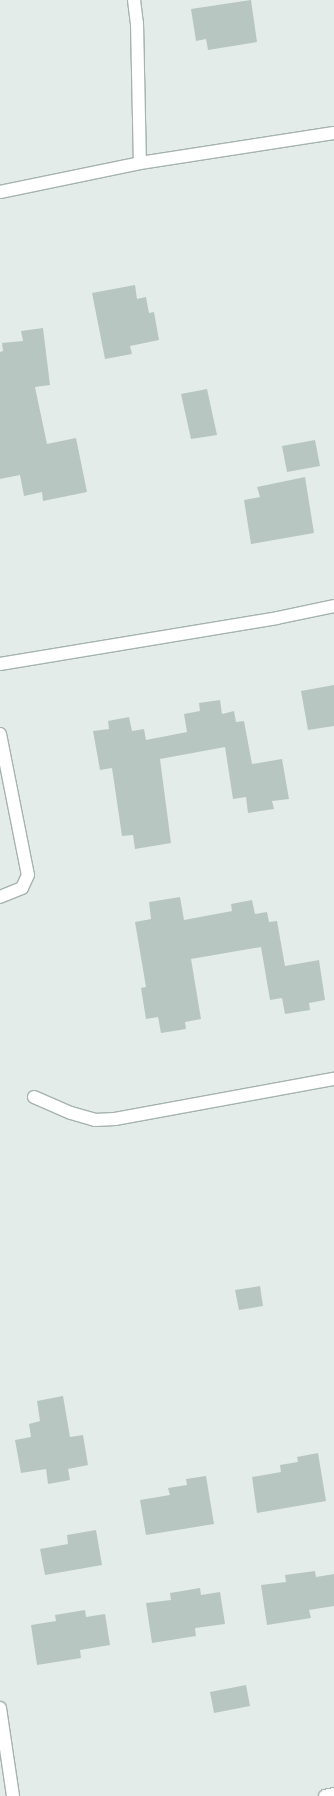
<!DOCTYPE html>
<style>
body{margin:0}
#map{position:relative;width:334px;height:1796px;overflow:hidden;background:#e3ece8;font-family:Figtree,sans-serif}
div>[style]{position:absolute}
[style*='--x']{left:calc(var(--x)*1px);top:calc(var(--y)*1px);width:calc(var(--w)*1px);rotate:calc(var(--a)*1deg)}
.building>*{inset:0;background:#b8c6c1}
.roads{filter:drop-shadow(1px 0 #a6b3af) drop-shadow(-1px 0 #a6b3af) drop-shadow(0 1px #a6b3af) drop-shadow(0 -1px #a6b3af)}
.minor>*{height:12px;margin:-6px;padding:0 6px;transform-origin:6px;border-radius:6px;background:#fff}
span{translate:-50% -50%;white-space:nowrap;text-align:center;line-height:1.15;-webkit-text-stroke:3px #f3f8f6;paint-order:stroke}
</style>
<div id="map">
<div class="building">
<div style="clip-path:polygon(251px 0,257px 42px,208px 50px,206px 39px,196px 41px,191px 9px)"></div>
<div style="clip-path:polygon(135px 285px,137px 299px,146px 297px,149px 313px,154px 312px,159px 340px,130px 346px,132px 354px,105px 359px,92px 293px)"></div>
<div style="clip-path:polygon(43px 328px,50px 385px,35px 387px,47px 444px,76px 438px,87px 492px,43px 501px,42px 492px,24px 496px,20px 475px,0 479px,0 352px,3px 351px,2px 343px,23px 341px,21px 331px)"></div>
<div style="clip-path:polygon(207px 389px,217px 435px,191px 439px,181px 394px)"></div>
<div style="clip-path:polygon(315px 440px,320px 466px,287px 472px,282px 446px)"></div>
<div style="clip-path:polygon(305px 477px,314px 533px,251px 544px,244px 500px,260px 497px,257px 487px)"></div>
<div style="clip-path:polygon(334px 685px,334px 726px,308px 730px,301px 691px)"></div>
<div style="clip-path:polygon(220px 700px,222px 714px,234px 711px,236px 722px,244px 721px,252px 764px,282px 759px,289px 799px,272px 801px,274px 809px,248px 813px,246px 797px,233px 799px,225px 747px,160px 759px,171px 843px,135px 849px,133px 835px,122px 836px,112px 768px,100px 770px,93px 731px,109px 729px,108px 721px,129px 717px,132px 731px,144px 729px,146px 740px,187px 732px,184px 714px,200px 711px,199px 703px)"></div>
<div style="clip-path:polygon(180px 897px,184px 920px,232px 911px,231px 904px,252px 900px,255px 914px,267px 912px,269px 922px,277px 921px,285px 966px,319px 960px,325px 1000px,309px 1003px,310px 1010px,285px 1014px,282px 998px,270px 1000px,261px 947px,191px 959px,201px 1019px,185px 1022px,186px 1029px,161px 1033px,158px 1017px,146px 1019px,141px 988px,146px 987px,135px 922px,151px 919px,149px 902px)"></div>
<div style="clip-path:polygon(260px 1286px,263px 1306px,239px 1310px,235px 1290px)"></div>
<div style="clip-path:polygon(63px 1396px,70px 1437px,83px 1435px,88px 1465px,68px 1469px,70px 1480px,48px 1484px,46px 1469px,21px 1473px,15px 1440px,31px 1437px,29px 1424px,40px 1421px,37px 1401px)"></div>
<div style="clip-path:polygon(318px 1453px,326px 1501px,257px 1513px,252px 1477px,281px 1472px,280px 1465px,298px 1462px,297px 1457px)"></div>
<div style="clip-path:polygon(206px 1476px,214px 1524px,146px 1535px,140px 1500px,170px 1495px,168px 1488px,187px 1485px,186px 1479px)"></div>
<div style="clip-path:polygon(96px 1530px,102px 1565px,45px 1575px,40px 1549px,68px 1544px,67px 1535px)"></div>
<div style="clip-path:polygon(315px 1571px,316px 1577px,334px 1574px,334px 1606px,309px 1610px,311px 1618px,267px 1625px,261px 1585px,286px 1582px,285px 1575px)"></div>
<div style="clip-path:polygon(200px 1588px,201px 1595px,220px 1592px,225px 1624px,195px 1628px,196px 1636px,152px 1643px,146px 1603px,171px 1600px,170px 1593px)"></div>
<div style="clip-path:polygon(85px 1610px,86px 1617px,105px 1614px,110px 1645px,80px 1650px,81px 1658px,37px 1665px,31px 1625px,56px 1621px,55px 1615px)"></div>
<div style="clip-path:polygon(246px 1685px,250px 1706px,214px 1713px,210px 1692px)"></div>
</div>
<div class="roads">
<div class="minor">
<div style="--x:134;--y:0;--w:23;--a:83"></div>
<div style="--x:137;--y:23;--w:140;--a:88.8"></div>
<div style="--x:0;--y:192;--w:143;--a:-11.7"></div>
<div style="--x:140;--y:163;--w:196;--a:-8.8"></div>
<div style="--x:0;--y:664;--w:281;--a:-9.4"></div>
<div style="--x:277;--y:618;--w:58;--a:-11.9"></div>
<div style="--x:0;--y:734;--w:144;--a:78.8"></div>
<div style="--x:28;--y:875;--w:14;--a:115"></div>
<div style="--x:22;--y:888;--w:24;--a:158"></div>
<div style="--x:34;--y:1097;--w:40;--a:23.4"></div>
<div style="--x:71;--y:1113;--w:25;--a:16"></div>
<div style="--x:95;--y:1120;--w:20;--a:-3"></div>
<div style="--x:115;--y:1119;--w:223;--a:-10.4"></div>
<div style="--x:0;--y:1708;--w:89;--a:81.6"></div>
<div style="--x:325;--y:1796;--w:9;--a:-13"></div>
</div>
</div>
</div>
